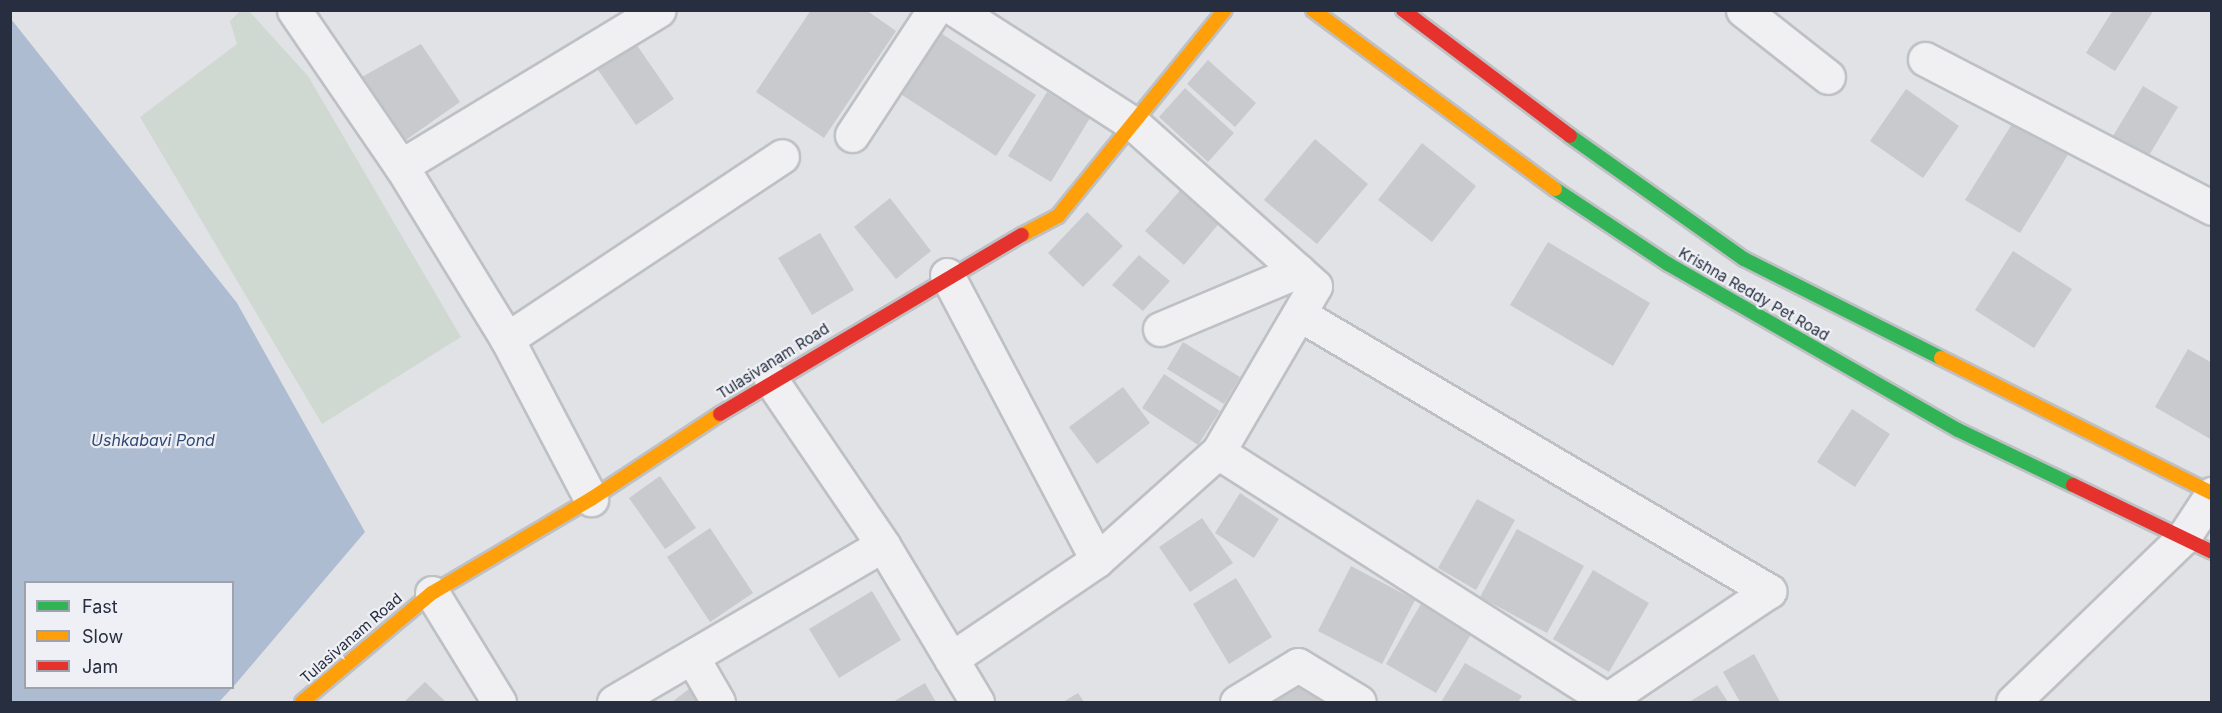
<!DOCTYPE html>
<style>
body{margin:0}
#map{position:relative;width:2222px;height:713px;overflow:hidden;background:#e0e2e6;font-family:Inter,sans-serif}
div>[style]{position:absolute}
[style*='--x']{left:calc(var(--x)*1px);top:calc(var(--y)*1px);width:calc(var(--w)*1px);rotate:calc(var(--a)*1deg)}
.green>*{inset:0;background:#d0d9d1}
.water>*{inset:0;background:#aebcd1}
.building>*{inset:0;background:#c8cace}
.roads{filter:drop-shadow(2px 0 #bec0c4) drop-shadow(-2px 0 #bec0c4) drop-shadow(0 2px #bec0c4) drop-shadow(0 -2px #bec0c4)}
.street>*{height:33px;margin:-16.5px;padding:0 16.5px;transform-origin:16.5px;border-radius:16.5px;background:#f0f0f2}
.fast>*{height:14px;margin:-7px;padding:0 7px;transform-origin:7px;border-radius:7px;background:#30b455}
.slow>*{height:14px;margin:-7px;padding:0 7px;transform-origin:7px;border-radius:7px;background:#ff9f0a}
.jam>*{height:14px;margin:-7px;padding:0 7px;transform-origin:7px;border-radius:7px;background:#e5322d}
span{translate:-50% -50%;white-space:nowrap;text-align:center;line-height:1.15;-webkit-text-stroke:4.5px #eef0f5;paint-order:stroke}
.street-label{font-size:15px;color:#272e3f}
.water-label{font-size:16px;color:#314a73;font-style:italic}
.frame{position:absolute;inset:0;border:12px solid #272e3f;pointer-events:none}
.legend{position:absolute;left:24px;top:581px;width:210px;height:108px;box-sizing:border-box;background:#eef0f5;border:2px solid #9ea2ac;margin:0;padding:8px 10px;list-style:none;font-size:18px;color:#272e3f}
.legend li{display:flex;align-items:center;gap:12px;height:30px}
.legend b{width:30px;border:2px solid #9ea2ac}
</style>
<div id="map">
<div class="green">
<div style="clip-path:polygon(241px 10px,249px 11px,308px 76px,461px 337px,322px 424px,140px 117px,237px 44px,230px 21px)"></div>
</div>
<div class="water">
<div style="clip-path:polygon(11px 19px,237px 303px,365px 532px,233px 687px,232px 582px,26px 582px,26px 688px,232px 688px,219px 702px,11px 702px)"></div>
</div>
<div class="building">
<div style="clip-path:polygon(811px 10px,866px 10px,896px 31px,824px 138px,756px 92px)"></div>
<div style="clip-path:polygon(2113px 10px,2154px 10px,2115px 71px,2086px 53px)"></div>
<div style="clip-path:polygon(936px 30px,1036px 95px,996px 156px,896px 91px)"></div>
<div style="clip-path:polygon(632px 38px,674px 99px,636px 125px,594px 64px)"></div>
<div style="clip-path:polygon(421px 44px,460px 102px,403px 142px,360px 78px)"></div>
<div style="clip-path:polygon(1208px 60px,1256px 103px,1235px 127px,1187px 84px)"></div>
<div style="clip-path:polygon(2143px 86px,2178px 107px,2142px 167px,2107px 146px)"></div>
<div style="clip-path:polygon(1185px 88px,1234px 133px,1208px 162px,1159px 117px)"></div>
<div style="clip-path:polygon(1906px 89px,1959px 126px,1923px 178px,1870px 141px)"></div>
<div style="clip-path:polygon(1047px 92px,1090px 118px,1051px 182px,1008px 156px)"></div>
<div style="clip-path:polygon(2015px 119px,2069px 153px,2020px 233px,1965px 200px)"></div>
<div style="clip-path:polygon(1315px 139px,1368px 184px,1317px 244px,1264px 200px)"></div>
<div style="clip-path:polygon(1422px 143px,1476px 186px,1432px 242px,1378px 200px)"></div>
<div style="clip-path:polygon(1183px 187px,1222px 220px,1184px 265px,1145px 231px)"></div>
<div style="clip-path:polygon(890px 198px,931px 251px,896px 279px,854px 227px)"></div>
<div style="clip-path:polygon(1087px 212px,1123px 246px,1083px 287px,1048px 253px)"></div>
<div style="clip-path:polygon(820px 233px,854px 290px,812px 315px,778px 258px)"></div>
<div style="clip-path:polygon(1548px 242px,1650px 303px,1613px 366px,1510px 305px)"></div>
<div style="clip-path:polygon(2013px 251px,2072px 289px,2034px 348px,1975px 310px)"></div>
<div style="clip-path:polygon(1139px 255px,1170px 281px,1143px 311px,1112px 285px)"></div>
<div style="clip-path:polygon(1183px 342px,1240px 377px,1224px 404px,1167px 369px)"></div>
<div style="clip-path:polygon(2188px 349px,2212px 363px,2212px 440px,2155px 407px)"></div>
<div style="clip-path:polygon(1164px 374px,1220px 411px,1198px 445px,1142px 408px)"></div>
<div style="clip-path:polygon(1123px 387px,1150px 423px,1097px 464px,1069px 427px)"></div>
<div style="clip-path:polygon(1852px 409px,1890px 434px,1855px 487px,1817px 462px)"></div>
<div style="clip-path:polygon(660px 476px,696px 528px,665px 549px,629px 498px)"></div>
<div style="clip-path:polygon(1240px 493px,1279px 519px,1254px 558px,1215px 533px)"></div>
<div style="clip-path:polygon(1477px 499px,1515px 520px,1476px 590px,1438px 568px)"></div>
<div style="clip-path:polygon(1202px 518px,1233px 563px,1190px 592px,1159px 547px)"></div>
<div style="clip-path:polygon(710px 528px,753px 593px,710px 622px,667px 557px)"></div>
<div style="clip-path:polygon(1517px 529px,1584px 566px,1547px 633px,1480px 597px)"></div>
<div style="clip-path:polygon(1351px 566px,1415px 600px,1382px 664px,1318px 631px)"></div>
<div style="clip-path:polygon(1593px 570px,1649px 603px,1609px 672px,1553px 639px)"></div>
<div style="clip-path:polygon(1236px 578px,1272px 637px,1229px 664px,1193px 604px)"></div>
<div style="clip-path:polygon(872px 591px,901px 640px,839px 678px,809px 629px)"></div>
<div style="clip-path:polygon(1425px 597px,1476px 626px,1436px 693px,1386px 664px)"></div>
<div style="clip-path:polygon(1754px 654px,1780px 702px,1740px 702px,1723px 672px)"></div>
<div style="clip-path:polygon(1465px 663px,1522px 696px,1518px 702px,1441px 702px)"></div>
<div style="clip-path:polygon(1302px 674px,1320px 702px,1257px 702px)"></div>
<div style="clip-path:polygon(425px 682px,446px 702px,404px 702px)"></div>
<div style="clip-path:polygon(925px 683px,936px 702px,893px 702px)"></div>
<div style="clip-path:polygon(694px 685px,707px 702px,672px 702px)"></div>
<div style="clip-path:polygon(1717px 685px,1728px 702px,1689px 702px)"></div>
<div style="clip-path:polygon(1078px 693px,1084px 702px,1063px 702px)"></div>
</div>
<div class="roads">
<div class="street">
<div style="--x:294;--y:10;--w:189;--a:55.6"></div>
<div style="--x:401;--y:166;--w:203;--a:58.5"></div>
<div style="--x:507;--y:339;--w:181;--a:62.3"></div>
<div style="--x:1743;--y:10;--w:108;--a:38.2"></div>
<div style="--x:1925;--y:59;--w:323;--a:27.4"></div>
<div style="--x:852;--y:135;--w:149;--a:-56.7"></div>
<div style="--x:401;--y:166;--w:301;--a:-31.2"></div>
<div style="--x:947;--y:275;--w:322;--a:62.2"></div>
<div style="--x:1299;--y:314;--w:546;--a:30.51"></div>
<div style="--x:1769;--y:591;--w:199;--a:146.1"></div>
<div style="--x:1160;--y:329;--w:150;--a:-22.8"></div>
<div style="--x:507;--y:339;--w:330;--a:-33.6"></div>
<div style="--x:771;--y:380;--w:199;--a:55.8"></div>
<div style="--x:883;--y:545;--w:183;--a:59.1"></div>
<div style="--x:1218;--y:452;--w:462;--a:32.5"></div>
<div style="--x:432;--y:593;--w:128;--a:58.4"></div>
<div style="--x:692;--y:657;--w:52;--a:60"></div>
<div style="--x:951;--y:659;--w:176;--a:-34.1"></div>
<div style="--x:1097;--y:560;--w:162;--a:-41.8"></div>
<div style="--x:1218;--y:452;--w:192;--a:-59.7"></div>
<div style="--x:1315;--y:286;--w:241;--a:-138.2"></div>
<div style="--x:1135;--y:125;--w:213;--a:-147.3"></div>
<div style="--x:614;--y:702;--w:311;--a:-30.3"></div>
<div style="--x:1237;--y:702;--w:71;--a:-31.2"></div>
<div style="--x:1298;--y:665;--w:71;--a:31.2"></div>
<div style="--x:2013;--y:702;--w:236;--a:-44"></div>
<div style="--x:2183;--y:538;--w:53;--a:-56.6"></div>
</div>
<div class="fast">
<div style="--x:1570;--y:136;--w:213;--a:35.3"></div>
<div style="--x:1744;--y:259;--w:220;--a:26.7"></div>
<div style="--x:1555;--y:189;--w:136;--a:33.6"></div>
<div style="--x:1668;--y:264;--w:334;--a:29.8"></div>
<div style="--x:1958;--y:430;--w:127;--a:25.6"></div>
</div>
<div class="slow">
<div style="--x:1313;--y:10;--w:301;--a:36.5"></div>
<div style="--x:1022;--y:235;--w:41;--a:-27.8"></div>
<div style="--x:1058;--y:216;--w:265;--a:-51"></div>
<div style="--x:1941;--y:358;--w:303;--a:26.5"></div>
<div style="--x:302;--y:702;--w:170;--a:-40"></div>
<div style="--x:432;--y:593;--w:185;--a:-30.6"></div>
<div style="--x:591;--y:499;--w:154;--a:-33.4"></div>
</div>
<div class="jam">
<div style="--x:1403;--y:10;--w:209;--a:37"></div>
<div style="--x:720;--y:414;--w:351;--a:-30.7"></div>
<div style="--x:2073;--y:485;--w:154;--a:25.7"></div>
</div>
</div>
<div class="street-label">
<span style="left:1754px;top:294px;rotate:30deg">Krishna Reddy Pet Road</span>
<span style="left:773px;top:361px;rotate:-32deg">Tulasivanam Road</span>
<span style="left:351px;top:638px;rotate:-41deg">Tulasivanam Road</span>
</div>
<div class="water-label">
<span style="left:153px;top:440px">Ushkabavi Pond</span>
</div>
<div class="frame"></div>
<ul class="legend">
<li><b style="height:8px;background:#30b455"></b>Fast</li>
<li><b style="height:8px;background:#ff9f0a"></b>Slow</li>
<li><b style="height:8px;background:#e5322d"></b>Jam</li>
</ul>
</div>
